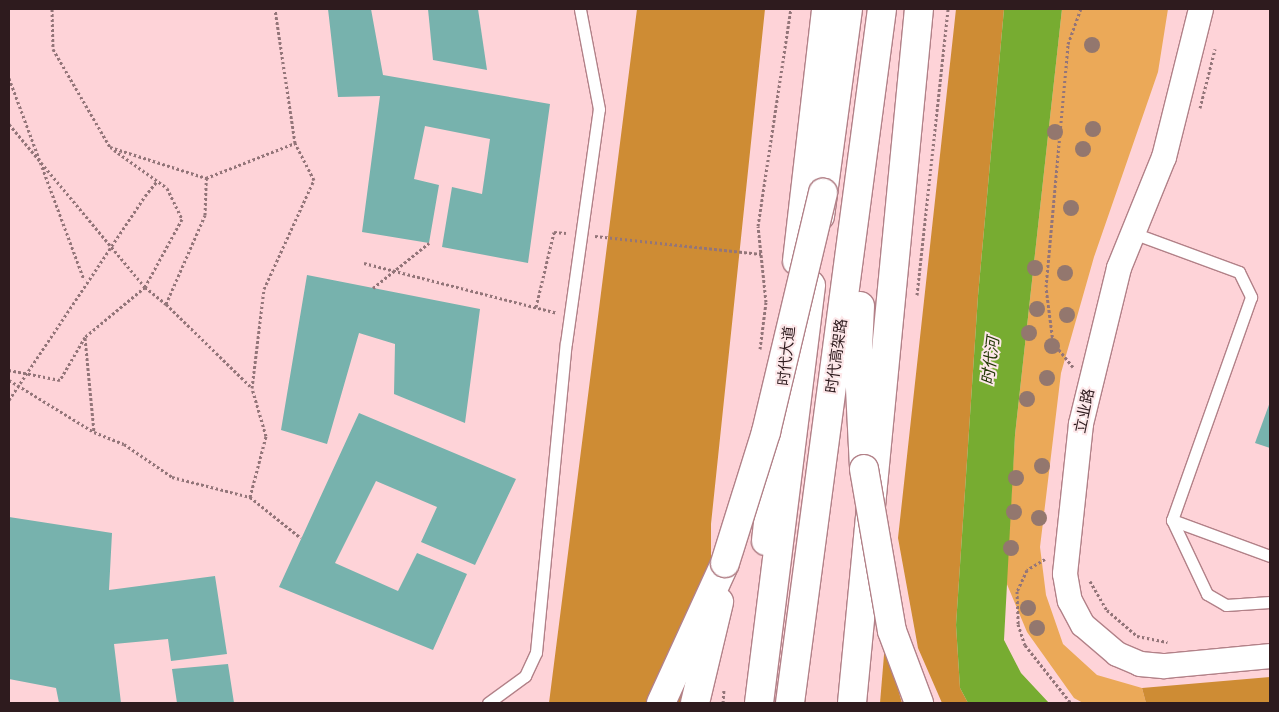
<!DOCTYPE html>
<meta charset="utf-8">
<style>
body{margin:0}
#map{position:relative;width:1279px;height:712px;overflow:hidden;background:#fed3d8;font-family:Signika,"Noto Sans SC",sans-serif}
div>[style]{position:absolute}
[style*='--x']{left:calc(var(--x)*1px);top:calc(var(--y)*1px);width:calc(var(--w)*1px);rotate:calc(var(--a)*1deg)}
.green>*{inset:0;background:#eba958}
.forest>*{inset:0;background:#ce8c34}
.water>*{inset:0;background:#77ac31}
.building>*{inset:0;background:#77b2ad}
.path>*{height:3px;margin-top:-1.5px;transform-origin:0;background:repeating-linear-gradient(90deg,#937579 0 2.5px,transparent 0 5px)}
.roads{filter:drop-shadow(1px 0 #b28188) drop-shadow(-1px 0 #b28188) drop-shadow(0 1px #b28188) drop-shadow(0 -1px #b28188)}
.lane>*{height:11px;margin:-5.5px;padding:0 5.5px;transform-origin:5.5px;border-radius:5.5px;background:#fff}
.street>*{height:24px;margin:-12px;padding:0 12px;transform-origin:12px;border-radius:12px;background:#fff}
.primary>*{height:28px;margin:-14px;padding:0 14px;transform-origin:14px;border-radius:14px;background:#fff}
.highway>*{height:28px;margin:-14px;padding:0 14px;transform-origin:14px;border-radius:14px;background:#fff}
.path-bridge>*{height:3px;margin-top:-1.5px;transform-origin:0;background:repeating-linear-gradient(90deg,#937579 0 2.5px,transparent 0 5px)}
.bridges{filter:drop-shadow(1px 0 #b28188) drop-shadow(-1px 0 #b28188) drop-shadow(0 1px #b28188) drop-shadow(0 -1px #b28188)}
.highway-bridge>*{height:28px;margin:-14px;padding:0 14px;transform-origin:14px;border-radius:14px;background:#fff}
.trees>*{width:16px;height:16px;margin:-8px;border-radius:50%;background:#93776e}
span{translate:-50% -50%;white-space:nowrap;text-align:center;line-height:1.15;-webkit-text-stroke:4px #fde7e9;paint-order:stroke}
.street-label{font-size:15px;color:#2e1b1e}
.water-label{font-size:16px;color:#243908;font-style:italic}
.frame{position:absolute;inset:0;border:10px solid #2e1b1e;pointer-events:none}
</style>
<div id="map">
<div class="green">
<div style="clip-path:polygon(1062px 9px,1168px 9px,1158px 72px,1094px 257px,1061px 373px,1040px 547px,1046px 595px,1063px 644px,1097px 675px,1142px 688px,1146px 703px,1083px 703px,1074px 698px,1027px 632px,1006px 582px,1015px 435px)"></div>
</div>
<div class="forest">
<div style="clip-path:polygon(637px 9px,765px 9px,711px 524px,711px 703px,549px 703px)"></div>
<div style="clip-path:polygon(956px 9px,1004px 9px,978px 296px,956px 625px,960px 688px,968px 703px,942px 703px,918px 648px,898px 538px)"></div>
<div style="clip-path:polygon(885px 643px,902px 703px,880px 703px)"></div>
<div style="clip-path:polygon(1270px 677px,1270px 703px,1146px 703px,1142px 688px)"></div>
</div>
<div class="water">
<div style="clip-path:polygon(1004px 9px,1062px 9px,1015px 435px,1004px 640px,1021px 673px,1049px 703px,968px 703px,960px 688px,956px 625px,978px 296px)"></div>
</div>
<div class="building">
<div style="clip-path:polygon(328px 9px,371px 9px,383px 75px,550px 104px,528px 263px,442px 247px,452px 187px,482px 194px,490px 139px,425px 126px,414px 179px,439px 185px,429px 243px,362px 232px,380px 96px,338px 97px)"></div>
<div style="clip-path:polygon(428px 9px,478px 9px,487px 70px,433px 60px)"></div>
<div style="clip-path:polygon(307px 275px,480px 309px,465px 423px,394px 394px,395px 344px,359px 333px,327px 444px,281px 430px)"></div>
<div style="clip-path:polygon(1270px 402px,1270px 448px,1255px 443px)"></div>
<div style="clip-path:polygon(359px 413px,516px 479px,475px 565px,421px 542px,437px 507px,376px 481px,335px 563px,398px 591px,417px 553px,467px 574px,433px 650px,279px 587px)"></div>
<div style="clip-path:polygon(9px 517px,112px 533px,109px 590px,215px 576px,227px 654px,171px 661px,168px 639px,114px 644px,121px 703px,59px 703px,56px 688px,9px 679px)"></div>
<div style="clip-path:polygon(228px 664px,234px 703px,177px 703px,172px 669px)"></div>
</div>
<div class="path">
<div style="--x:52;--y:9;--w:40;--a:88.6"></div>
<div style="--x:53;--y:49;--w:113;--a:59.8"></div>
<div style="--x:110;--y:147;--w:101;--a:17.9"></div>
<div style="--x:206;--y:178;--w:96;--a:-21.5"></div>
<div style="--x:1200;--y:108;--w:61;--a:-75.7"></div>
<div style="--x:9;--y:124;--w:212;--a:50.2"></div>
<div style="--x:145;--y:287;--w:78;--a:140.2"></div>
<div style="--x:85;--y:337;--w:50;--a:120.2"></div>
<div style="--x:60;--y:380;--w:52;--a:-168.9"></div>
<div style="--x:114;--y:150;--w:65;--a:35.6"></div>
<div style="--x:167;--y:188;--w:34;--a:64"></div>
<div style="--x:182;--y:219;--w:77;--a:118.6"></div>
<div style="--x:145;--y:287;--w:27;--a:39"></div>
<div style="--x:166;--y:304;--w:97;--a:-66.3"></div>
<div style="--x:205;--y:215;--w:37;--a:-88"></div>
<div style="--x:145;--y:196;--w:19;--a:-51"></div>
<div style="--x:595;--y:236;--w:167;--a:6.2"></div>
<div style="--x:364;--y:263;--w:199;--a:14.5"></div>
<div style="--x:917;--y:295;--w:288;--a:-83.8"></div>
<div style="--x:166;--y:304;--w:120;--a:44.3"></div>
<div style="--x:536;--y:307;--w:77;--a:-76.5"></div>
<div style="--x:554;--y:232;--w:12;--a:5"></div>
<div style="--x:85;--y:338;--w:94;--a:84.5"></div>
<div style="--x:760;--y:349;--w:47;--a:-82.7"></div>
<div style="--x:766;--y:302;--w:76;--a:-96"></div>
<div style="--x:758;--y:226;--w:219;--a:-81.4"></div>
<div style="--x:1073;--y:367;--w:32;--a:-129"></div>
<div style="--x:1053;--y:342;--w:55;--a:-97.3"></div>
<div style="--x:1046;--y:287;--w:244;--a:-84.8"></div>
<div style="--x:1068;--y:44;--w:37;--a:-70"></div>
<div style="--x:9;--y:380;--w:100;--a:31.5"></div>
<div style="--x:94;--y:432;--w:32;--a:22"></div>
<div style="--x:124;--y:444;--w:58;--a:34.5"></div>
<div style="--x:172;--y:477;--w:81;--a:14.4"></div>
<div style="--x:250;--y:497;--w:63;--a:-75.3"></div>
<div style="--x:266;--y:436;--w:50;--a:-106.3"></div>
<div style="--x:252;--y:388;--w:100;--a:-83.1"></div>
<div style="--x:264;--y:289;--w:120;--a:-65.4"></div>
<div style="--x:314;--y:180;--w:42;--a:-117.2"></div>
<div style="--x:295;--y:143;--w:135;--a:-98.5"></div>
<div style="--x:250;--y:497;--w:65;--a:38.8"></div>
<div style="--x:1045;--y:559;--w:21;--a:149"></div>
<div style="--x:1027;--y:570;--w:23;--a:115"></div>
<div style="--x:1017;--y:591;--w:33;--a:88"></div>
<div style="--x:1018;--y:624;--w:22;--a:72"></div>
<div style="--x:1025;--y:645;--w:74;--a:51.6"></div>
<div style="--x:1090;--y:581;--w:34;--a:60"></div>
<div style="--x:1107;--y:610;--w:40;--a:41"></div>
<div style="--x:1137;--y:636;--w:31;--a:11"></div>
<div style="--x:723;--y:703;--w:14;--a:-86"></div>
</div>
<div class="roads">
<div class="lane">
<div style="--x:1133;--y:233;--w:113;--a:20.2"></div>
<div style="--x:1239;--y:272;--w:28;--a:64"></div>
<div style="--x:1251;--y:297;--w:237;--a:109.5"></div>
<div style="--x:1172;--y:520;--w:82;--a:64.7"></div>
<div style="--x:1207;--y:594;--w:22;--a:30"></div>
<div style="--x:1226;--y:605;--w:44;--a:-3.9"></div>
<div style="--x:1172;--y:520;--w:104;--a:20.2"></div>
<div style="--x:488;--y:703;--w:46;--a:-36.1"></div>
<div style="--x:525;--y:676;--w:26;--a:-65"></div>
<div style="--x:536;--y:652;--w:310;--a:-84.5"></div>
<div style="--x:566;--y:343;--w:236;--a:-82"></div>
<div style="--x:599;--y:109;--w:102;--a:-100.8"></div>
</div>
<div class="street">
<div style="--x:1201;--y:9;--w:153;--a:104"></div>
<div style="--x:1164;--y:157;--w:120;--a:112.1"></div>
<div style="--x:1119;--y:268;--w:161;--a:103.7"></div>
<div style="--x:1081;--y:424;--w:151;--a:96.1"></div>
<div style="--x:1065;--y:574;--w:27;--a:80"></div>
<div style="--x:1070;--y:601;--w:27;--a:62"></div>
<div style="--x:1083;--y:625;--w:45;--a:40.5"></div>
<div style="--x:1117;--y:654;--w:25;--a:23"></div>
<div style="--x:1140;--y:664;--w:25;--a:5"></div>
<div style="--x:1165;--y:666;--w:105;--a:-5.4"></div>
</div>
<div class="primary">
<div style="--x:797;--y:261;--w:254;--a:-83.4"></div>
<div style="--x:766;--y:541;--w:134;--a:-83.6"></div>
<div style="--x:852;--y:703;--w:697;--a:-84.49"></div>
</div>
<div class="highway">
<div style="--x:820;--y:216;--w:209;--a:-82.3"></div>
<div style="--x:860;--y:306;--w:43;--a:92.7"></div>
<div style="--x:858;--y:349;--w:120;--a:87.1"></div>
<div style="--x:661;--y:703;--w:154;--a:-65.4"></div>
<div style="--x:695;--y:703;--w:104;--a:-76.6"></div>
<div style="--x:759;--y:703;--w:421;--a:-82.9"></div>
<div style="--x:790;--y:703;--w:700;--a:-82.45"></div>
</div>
</div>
<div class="path-bridge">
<div style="--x:9;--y:78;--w:215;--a:69.6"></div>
<div style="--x:373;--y:288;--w:72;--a:-38.8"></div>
<div style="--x:9;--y:400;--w:245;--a:-56.3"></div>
</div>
<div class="bridges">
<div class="highway-bridge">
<div style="--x:864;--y:469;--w:164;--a:80.2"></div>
<div style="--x:892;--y:631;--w:77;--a:69.4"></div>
<div style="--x:725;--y:563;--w:137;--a:-72.6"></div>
<div style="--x:766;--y:432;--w:246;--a:-76.6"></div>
</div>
</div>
<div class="trees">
<div style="left:1092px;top:45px"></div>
<div style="left:1093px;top:129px"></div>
<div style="left:1055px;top:132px"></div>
<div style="left:1083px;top:149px"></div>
<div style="left:1071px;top:208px"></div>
<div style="left:1035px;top:268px"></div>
<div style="left:1065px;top:273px"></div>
<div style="left:1037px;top:309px"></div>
<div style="left:1067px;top:315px"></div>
<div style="left:1029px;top:333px"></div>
<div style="left:1052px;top:346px"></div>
<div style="left:1047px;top:378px"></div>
<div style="left:1027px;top:399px"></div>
<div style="left:1042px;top:466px"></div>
<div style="left:1016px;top:478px"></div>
<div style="left:1014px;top:512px"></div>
<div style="left:1039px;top:518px"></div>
<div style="left:1011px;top:548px"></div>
<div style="left:1028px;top:608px"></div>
<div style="left:1037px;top:628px"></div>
</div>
<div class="street-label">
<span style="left:787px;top:356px;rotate:-84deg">时代大道</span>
<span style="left:837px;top:356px;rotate:-82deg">时代高架路</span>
<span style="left:1085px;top:411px;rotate:-78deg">立业路</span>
</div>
<div class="water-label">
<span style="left:991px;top:361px;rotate:-83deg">时代河</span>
</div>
<div class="frame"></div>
</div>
